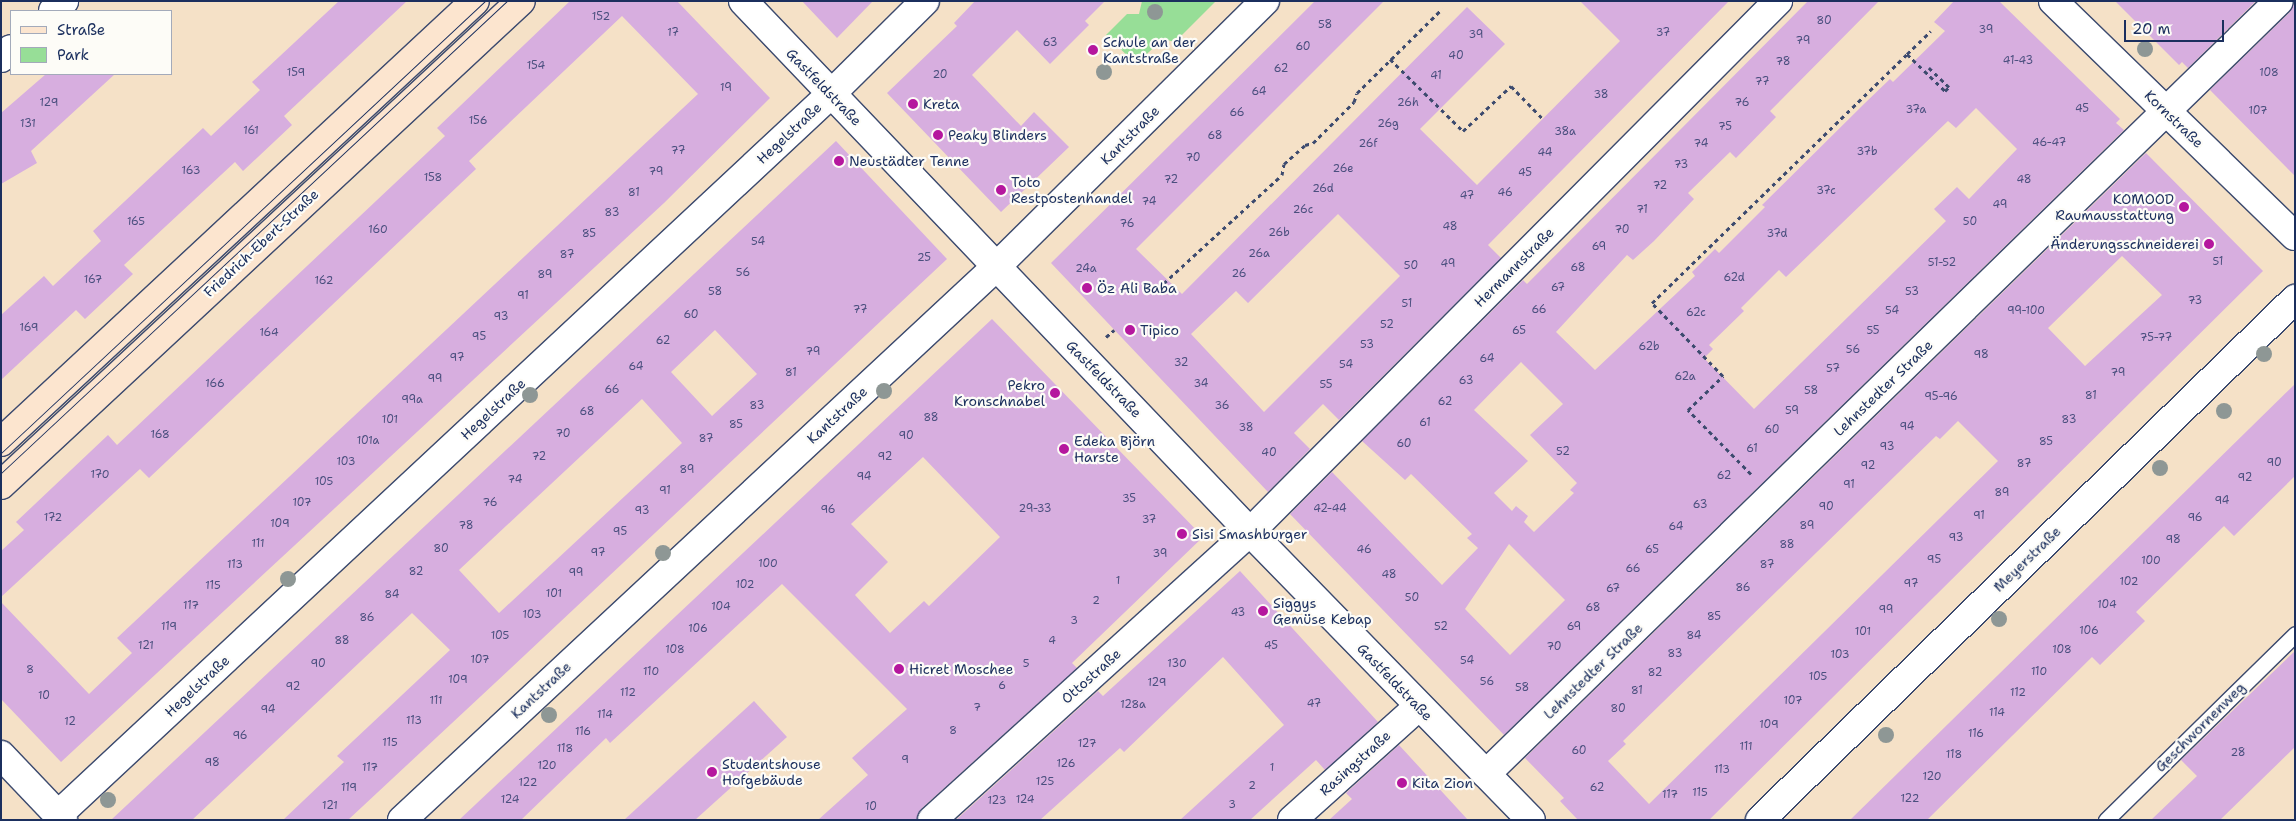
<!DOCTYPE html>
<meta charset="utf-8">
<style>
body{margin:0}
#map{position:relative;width:2296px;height:821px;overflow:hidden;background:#f5e1c7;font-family:"Shantell Sans",sans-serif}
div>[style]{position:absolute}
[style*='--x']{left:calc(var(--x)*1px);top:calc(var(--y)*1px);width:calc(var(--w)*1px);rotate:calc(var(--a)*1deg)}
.green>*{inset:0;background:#97de97}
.building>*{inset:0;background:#d7aedf}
.path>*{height:3px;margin-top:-1.5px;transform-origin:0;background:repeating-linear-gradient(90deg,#3c4a6e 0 4px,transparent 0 8px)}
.roads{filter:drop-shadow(1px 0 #3c4a6e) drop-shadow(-1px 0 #3c4a6e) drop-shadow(0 1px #3c4a6e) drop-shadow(0 -1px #3c4a6e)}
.service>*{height:15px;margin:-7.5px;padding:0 7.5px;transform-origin:7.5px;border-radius:7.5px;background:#fff}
.minor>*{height:28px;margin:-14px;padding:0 14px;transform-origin:14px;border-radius:14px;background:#fff}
.tertiary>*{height:28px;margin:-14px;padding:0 14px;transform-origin:14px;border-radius:14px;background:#fff}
.secondary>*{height:28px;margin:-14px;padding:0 14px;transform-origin:14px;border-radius:14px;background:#fce5cf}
.tram>*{height:1px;margin:-0.5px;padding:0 0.5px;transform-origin:0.5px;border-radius:0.5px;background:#1b2f5e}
.trees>*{width:16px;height:16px;margin:-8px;border-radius:50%;background:#8e9795}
.dots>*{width:14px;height:14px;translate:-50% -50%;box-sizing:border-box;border:2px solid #fdfcf7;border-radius:50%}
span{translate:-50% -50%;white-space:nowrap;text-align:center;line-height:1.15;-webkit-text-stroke:4.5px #fdfcf7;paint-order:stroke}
.number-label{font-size:11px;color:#4a4f7e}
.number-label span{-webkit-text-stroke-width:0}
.poi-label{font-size:14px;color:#1b2f5e}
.left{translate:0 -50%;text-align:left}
.right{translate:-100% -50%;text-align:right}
.street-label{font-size:14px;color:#1b2f5e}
.frame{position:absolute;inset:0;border:2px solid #1b2f5e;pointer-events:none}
.legend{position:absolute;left:10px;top:10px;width:162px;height:65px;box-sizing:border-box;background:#fdfcf7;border:1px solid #a3aaba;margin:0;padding:6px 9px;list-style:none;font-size:15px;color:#1b2f5e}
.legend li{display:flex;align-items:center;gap:10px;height:25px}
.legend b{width:25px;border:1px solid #a3aaba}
.scale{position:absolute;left:2124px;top:20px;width:100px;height:22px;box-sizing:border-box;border:2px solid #1b2f5e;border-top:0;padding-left:6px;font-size:15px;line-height:18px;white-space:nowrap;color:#1b2f5e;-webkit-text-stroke:4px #fdfcf7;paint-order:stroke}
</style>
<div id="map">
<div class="green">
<div style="clip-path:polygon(1142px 1px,1216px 1px,1175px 42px,1163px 39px,1136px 64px,1106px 35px,1127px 14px,1139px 14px)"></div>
</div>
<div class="building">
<div style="clip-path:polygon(339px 1px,407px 1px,284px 116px,292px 125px,243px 171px,235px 162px,124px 265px,133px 274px,85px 319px,76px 310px,1px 380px,1px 315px,44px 276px,53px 286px,101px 241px,93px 231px,203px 128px,211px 136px,260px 90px,252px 82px)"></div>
<div style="clip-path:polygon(570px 1px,677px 1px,770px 98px,664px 203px,61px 762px,1px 699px,1px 602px,89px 694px,132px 653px,117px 638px,698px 94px,622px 16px,469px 161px,476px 169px,149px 478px,140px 469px,1px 597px,1px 551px,24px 530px,16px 522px,108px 435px,117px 445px,445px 136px,437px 128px)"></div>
<div style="clip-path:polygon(802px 1px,873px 1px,837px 38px)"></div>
<div style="clip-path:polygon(975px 1px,1105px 1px,1085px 21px,1089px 25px,1050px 64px,1017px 30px,972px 75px,1021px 126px,1034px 112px,1069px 147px,1001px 212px,887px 93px,957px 26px,954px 23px)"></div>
<div style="clip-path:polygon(evenodd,1315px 1px,1384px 1px,1136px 249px,1182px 294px,1467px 7px,1505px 44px,1420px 129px,1477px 185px,1620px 41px,1580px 1px,1729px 1px,1488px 245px,1501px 258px,1339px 420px,1323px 404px,1294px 433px,1310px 449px,1268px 492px,1051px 263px,1315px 1px,1338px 214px,1400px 276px,1264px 412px,1191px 334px,1236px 291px,1248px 303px,1338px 214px)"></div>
<div style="clip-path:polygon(evenodd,1808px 1px,1879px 1px,1770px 111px,1776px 117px,1736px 158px,1730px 152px,1688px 193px,1694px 199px,1654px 241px,1633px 260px,1627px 255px,1556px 332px,1595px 370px,1695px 276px,1692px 272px,1715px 249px,1719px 253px,1765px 207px,1762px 205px,1865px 103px,1890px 79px,1893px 82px,1945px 31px,1934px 22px,1954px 1px,1999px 1px,2120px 119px,2116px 123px,2124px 130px,1504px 735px,1290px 514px,1332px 472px,1442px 585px,1478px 548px,1467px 538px,1472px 534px,1411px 474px,1405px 480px,1362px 441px,1523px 280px,1527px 284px,1808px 1px,1976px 108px,2017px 149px,1969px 199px,1957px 187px,1934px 209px,1946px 221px,1754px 409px,1704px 358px,1713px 349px,1709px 345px,1744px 311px,1741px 308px,1779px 270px,1786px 277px,1948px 121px,1956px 128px,1976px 108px,1808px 1px,1521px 362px,1563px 404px,1530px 435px,1577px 483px,1570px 490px,1574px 493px,1534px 532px,1524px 522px,1528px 516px,1516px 506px,1512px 511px,1494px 493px,1528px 461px,1474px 410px,1521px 362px,1808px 1px,1509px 544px,1565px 600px,1510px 655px,1465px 609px,1509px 544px)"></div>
<div style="clip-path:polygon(2115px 1px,2256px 1px,2188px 68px,2182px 62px,2179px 65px)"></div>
<div style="clip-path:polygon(2295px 1px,2295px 176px,2210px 90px,2290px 12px)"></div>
<div style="clip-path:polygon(46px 74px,115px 74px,31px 151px,37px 163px,1px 184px,1px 113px)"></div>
<div style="clip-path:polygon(evenodd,836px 141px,947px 259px,510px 669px,348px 820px,283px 820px,344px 762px,337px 756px,450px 650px,412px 613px,192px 820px,111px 820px,836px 141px,715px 330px,757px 374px,712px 416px,671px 372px,715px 330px,836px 141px,642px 399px,682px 443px,499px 613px,459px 570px,642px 399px)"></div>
<div style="clip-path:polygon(evenodd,2146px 153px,2263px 271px,1709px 820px,1578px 820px,1560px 801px,1564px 798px,1525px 758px,2146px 153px,2122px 256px,2162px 295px,2085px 366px,2048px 328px,2122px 256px,2146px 153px,1958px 421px,1998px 461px,1649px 804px,1608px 761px,1626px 744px,1623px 741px,1936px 436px,1940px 439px,1958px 421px)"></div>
<div style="clip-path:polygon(evenodd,992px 319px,1203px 537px,1072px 663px,1077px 668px,922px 808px,917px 820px,818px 820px,868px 775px,852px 758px,907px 709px,782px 584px,610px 743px,606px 738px,521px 820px,459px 820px,992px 319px,923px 457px,1000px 537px,929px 606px,924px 601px,890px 633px,855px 595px,888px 562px,851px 524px,923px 457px)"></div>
<div style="clip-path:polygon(2295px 384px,2295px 476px,2234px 536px,2224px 526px,2136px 612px,2145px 621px,2100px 665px,2092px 657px,1927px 820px,1850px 820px)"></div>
<div style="clip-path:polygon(1240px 571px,1378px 722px,1325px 770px,1316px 760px,1250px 820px,1180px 820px,1284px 725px,1223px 657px,1124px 752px,1120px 748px,1040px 820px,956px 820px,1098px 691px,1103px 696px)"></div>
<div style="clip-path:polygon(2295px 651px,2295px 747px,2220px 820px,2151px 820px,2197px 776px,2181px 760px)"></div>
<div style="clip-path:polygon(754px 701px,787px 737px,695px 820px,624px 820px)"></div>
<div style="clip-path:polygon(1399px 745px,1468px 820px,1329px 820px,1352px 799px,1346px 793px)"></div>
</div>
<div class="path">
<div style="--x:1907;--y:54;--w:33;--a:-44"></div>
<div style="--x:1390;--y:59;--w:103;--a:44.6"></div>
<div style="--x:1463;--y:131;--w:66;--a:-43.2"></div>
<div style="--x:1511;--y:86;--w:46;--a:45.9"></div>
<div style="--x:1152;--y:294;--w:176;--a:-42.5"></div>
<div style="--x:1282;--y:175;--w:11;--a:-80"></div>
<div style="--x:1284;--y:164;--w:28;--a:-42"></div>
<div style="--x:1305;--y:145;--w:8;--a:-14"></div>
<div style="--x:1313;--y:143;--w:58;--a:-45"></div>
<div style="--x:1354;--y:102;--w:9;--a:-72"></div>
<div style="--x:1357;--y:93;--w:120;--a:-44.7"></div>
<div style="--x:1106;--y:337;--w:11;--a:-41"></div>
<div style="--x:1751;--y:474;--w:90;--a:-134.5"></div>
<div style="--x:1688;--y:410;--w:49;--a:-44.2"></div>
<div style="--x:1723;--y:376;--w:102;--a:-134.2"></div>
<div style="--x:1652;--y:303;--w:356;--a:-44.3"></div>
<div style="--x:1907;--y:54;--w:53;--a:44.2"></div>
<div style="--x:1945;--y:91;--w:6;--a:-45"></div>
<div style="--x:1949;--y:87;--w:28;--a:-136"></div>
</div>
<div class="roads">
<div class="service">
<div style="--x:2106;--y:820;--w:265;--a:-44.5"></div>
</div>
<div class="minor">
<div style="--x:53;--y:11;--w:15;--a:-42"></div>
<div style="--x:1;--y:58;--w:13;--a:-42"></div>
<div style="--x:1;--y:755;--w:90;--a:46.4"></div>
<div style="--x:1486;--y:774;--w:1107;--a:-44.27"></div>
<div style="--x:58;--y:815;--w:1057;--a:-43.01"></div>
<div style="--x:831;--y:94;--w:132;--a:-44.7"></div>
<div style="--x:402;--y:820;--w:813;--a:-42.96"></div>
<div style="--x:997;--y:266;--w:377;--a:-44.7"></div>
<div style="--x:932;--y:820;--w:429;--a:-42.2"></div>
<div style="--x:1250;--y:532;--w:749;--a:-45.16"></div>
<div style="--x:1292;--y:820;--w:169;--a:-41.9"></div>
</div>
<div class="tertiary">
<div style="--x:743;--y:1;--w:734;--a:46.32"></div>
<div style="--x:1250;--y:532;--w:402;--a:45.7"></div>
<div style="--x:2053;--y:1;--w:337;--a:44.2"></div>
<div style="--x:1760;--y:820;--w:747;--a:-44.24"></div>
</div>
<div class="secondary">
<div style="--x:1;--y:442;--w:647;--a:-42.93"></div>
<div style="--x:1;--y:485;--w:710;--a:-42.95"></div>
</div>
</div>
<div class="tram">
<div style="--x:1;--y:453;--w:662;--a:-43.04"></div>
<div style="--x:1;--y:473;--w:692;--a:-43.01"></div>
</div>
<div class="trees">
<div style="left:1155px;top:12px"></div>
<div style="left:2145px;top:49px"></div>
<div style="left:1104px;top:72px"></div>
<div style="left:2264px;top:354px"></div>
<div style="left:884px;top:391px"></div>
<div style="left:530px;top:395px"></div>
<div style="left:2224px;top:411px"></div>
<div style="left:2160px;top:468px"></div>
<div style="left:663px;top:553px"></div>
<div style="left:288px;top:579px"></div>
<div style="left:1999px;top:619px"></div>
<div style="left:549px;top:715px"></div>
<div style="left:1886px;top:735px"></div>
<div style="left:108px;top:800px"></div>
</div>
<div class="dots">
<div style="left:1093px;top:50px;background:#b5179e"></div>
<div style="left:913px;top:104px;background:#b5179e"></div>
<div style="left:938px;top:135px;background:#b5179e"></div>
<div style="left:839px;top:161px;background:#b5179e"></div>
<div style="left:1001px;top:190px;background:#b5179e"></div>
<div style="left:2184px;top:207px;background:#b5179e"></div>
<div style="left:2209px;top:244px;background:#b5179e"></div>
<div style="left:1087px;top:288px;background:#b5179e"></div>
<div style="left:1130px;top:330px;background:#b5179e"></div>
<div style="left:1055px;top:393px;background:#b5179e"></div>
<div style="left:1064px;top:449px;background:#b5179e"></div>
<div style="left:1182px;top:534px;background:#b5179e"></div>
<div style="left:1263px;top:611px;background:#b5179e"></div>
<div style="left:899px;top:669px;background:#b5179e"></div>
<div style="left:712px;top:772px;background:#b5179e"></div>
<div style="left:1402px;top:783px;background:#b5179e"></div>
</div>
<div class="number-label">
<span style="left:601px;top:17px">152</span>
<span style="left:1824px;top:21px">80</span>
<span style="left:1325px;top:25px">58</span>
<span style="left:1986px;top:30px">39</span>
<span style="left:673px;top:33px">17</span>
<span style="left:1663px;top:33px">37</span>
<span style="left:1476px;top:35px">39</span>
<span style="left:1803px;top:41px">79</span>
<span style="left:1050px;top:43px">63</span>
<span style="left:1303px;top:47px">60</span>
<span style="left:1456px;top:56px">40</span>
<span style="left:2018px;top:61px">41-43</span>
<span style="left:1783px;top:62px">78</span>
<span style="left:536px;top:66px">154</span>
<span style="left:1281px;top:69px">62</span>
<span style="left:296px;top:73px">159</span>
<span style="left:2269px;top:73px">108</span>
<span style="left:940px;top:75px">20</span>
<span style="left:1436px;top:76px">41</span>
<span style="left:1762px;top:82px">77</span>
<span style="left:726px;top:88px">19</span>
<span style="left:1259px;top:92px">64</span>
<span style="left:1601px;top:95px">38</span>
<span style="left:49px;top:103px">129</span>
<span style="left:1408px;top:103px">26h</span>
<span style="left:1742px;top:103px">76</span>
<span style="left:2082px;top:109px">45</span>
<span style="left:1916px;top:110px">37a</span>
<span style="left:2258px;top:111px">107</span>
<span style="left:1237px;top:113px">66</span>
<span style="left:478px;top:121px">156</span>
<span style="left:28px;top:124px">131</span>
<span style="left:1388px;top:124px">26g</span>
<span style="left:1725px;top:127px">75</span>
<span style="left:251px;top:131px">161</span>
<span style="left:1565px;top:132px">38a</span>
<span style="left:1215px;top:136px">68</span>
<span style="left:2049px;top:143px">46-47</span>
<span style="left:1368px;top:144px">26f</span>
<span style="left:1701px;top:144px">74</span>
<span style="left:678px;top:151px">77</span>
<span style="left:1867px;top:152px">37b</span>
<span style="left:1545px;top:153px">44</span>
<span style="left:1193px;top:158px">70</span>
<span style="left:1681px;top:165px">73</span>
<span style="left:1343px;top:169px">26e</span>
<span style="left:191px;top:171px">163</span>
<span style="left:656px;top:172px">79</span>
<span style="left:1525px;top:173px">45</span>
<span style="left:433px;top:178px">158</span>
<span style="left:1171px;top:180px">72</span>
<span style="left:2024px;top:180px">48</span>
<span style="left:1660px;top:186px">72</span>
<span style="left:1323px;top:189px">26d</span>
<span style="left:1826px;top:191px">37c</span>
<span style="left:634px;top:193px">81</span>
<span style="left:1505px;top:193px">46</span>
<span style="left:1467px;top:196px">47</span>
<span style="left:1149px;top:202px">74</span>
<span style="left:2000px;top:205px">49</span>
<span style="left:1303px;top:210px">26c</span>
<span style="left:1642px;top:210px">71</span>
<span style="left:612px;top:213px">83</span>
<span style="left:136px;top:222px">165</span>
<span style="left:1970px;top:222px">50</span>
<span style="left:1127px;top:224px">76</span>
<span style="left:1450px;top:227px">48</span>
<span style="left:378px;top:230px">160</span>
<span style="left:1622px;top:230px">70</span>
<span style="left:1279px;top:233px">26b</span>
<span style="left:589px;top:234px">85</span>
<span style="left:1777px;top:234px">37d</span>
<span style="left:758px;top:242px">54</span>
<span style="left:1599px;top:247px">69</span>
<span style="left:1259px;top:254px">26a</span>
<span style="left:567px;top:255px">87</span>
<span style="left:924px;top:258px">25</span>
<span style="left:2218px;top:262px">51</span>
<span style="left:1942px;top:263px">51-52</span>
<span style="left:1448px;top:264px">49</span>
<span style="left:1411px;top:266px">50</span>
<span style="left:1578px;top:268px">68</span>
<span style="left:1086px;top:269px">24a</span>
<span style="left:743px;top:273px">56</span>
<span style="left:1239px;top:274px">26</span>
<span style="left:545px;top:275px">89</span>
<span style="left:1734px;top:278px">62d</span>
<span style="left:93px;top:280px">167</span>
<span style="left:324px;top:281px">162</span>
<span style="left:1558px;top:288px">67</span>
<span style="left:715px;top:292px">58</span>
<span style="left:1912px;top:292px">53</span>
<span style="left:523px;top:296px">91</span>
<span style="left:2195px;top:301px">73</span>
<span style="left:1407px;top:304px">51</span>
<span style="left:860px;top:310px">77</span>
<span style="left:1539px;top:310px">66</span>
<span style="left:1892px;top:311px">54</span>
<span style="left:2026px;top:311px">99-100</span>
<span style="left:1696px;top:313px">62c</span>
<span style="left:691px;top:315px">60</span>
<span style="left:501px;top:317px">93</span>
<span style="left:1387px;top:325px">52</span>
<span style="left:29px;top:328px">169</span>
<span style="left:1519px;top:331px">65</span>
<span style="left:1873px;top:331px">55</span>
<span style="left:269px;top:333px">164</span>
<span style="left:479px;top:337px">95</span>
<span style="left:2156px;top:338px">75-77</span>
<span style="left:663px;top:341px">62</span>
<span style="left:1367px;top:345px">53</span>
<span style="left:1649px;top:347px">62b</span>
<span style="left:1853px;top:350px">56</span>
<span style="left:813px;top:352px">79</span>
<span style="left:1981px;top:355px">98</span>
<span style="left:457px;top:358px">97</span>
<span style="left:1487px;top:359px">64</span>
<span style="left:1181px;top:363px">32</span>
<span style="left:1346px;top:365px">54</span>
<span style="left:636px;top:367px">64</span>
<span style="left:1833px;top:369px">57</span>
<span style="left:791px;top:373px">81</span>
<span style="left:2118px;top:373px">79</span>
<span style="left:1685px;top:377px">62a</span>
<span style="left:435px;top:379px">99</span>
<span style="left:1466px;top:381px">63</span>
<span style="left:215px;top:384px">166</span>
<span style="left:1201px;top:384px">34</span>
<span style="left:1326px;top:385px">55</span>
<span style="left:612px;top:390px">66</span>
<span style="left:1811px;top:391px">58</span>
<span style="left:2091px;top:396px">81</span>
<span style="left:1941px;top:397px">95-96</span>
<span style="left:412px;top:400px">99a</span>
<span style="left:1445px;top:402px">62</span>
<span style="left:757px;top:406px">83</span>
<span style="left:1222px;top:406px">36</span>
<span style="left:1792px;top:411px">59</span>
<span style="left:587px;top:412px">68</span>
<span style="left:931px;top:418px">88</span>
<span style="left:390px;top:420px">101</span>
<span style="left:2069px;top:420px">83</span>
<span style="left:1425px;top:423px">61</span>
<span style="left:736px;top:425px">85</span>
<span style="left:1907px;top:427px">94</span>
<span style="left:1246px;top:428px">38</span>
<span style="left:1772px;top:430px">60</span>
<span style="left:563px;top:434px">70</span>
<span style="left:160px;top:435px">168</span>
<span style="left:906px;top:436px">90</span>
<span style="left:706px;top:439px">87</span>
<span style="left:368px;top:441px">101a</span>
<span style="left:2046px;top:442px">85</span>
<span style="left:1404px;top:444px">60</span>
<span style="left:1887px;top:447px">93</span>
<span style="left:1752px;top:449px">61</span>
<span style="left:1563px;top:452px">52</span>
<span style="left:1269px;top:453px">40</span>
<span style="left:539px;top:457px">72</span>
<span style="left:885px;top:457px">92</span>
<span style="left:346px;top:462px">103</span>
<span style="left:2274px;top:463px">90</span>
<span style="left:2024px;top:464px">87</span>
<span style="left:1868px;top:466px">92</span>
<span style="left:687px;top:470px">89</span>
<span style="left:100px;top:475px">170</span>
<span style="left:1724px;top:476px">62</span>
<span style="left:864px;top:477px">94</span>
<span style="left:2245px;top:478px">92</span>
<span style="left:515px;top:480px">74</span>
<span style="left:324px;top:482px">105</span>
<span style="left:1849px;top:485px">91</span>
<span style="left:665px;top:491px">91</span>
<span style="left:2002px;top:493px">89</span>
<span style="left:1129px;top:499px">35</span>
<span style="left:2222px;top:501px">94</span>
<span style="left:302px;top:503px">107</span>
<span style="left:490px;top:503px">76</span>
<span style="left:1700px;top:505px">63</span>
<span style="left:1826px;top:507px">90</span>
<span style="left:1035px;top:509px">29-33</span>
<span style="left:1330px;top:509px">42-44</span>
<span style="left:828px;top:510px">96</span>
<span style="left:642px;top:511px">93</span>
<span style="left:1979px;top:516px">91</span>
<span style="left:53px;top:518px">172</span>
<span style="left:2195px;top:518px">96</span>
<span style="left:1149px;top:520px">37</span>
<span style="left:280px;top:524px">109</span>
<span style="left:466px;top:526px">78</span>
<span style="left:1807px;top:526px">89</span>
<span style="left:1676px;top:527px">64</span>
<span style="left:620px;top:532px">95</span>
<span style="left:1956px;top:538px">93</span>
<span style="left:2173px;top:540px">98</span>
<span style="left:258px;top:544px">111</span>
<span style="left:1787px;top:545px">88</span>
<span style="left:441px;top:549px">80</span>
<span style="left:1364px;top:550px">46</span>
<span style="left:1652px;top:550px">65</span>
<span style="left:598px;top:553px">97</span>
<span style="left:1160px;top:554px">39</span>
<span style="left:1934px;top:560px">95</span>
<span style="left:2151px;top:561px">100</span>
<span style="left:768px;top:564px">100</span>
<span style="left:235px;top:565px">113</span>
<span style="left:1767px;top:565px">87</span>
<span style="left:1633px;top:569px">66</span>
<span style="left:416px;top:572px">82</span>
<span style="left:576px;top:573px">99</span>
<span style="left:1389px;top:575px">48</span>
<span style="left:1118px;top:581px">1</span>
<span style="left:2129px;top:582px">102</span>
<span style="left:1911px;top:584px">97</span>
<span style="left:745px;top:585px">102</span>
<span style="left:213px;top:586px">115</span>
<span style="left:1743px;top:588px">86</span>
<span style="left:1613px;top:589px">67</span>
<span style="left:554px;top:594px">101</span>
<span style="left:392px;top:595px">84</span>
<span style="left:1412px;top:598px">50</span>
<span style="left:1096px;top:601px">2</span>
<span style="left:2107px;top:605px">104</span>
<span style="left:191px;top:606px">117</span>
<span style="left:721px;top:607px">104</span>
<span style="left:1593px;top:608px">68</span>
<span style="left:1886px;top:610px">99</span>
<span style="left:1238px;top:613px">43</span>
<span style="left:532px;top:615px">103</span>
<span style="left:1714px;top:617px">85</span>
<span style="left:367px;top:618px">86</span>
<span style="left:1074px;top:621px">3</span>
<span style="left:169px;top:627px">119</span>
<span style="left:1441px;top:627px">52</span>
<span style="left:1574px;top:627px">69</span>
<span style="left:698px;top:629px">106</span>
<span style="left:2089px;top:631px">106</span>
<span style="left:1863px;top:632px">101</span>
<span style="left:500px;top:636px">105</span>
<span style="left:1694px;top:636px">84</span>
<span style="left:342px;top:641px">88</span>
<span style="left:1052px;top:641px">4</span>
<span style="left:146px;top:646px">121</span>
<span style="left:1271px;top:646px">45</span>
<span style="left:1554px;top:647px">70</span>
<span style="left:675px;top:650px">108</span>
<span style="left:2062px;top:650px">108</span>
<span style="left:1675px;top:654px">83</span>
<span style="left:1840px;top:655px">103</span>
<span style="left:480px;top:660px">107</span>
<span style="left:1467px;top:661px">54</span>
<span style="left:318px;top:664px">90</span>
<span style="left:1026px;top:664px">5</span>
<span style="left:1177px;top:664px">130</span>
<span style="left:30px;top:670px">8</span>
<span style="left:651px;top:672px">110</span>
<span style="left:2039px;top:672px">110</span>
<span style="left:1655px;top:673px">82</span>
<span style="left:1818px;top:677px">105</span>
<span style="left:458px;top:680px">109</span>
<span style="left:1487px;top:682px">56</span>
<span style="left:1157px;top:683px">129</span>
<span style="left:1002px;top:686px">6</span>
<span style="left:293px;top:687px">92</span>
<span style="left:1522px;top:688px">58</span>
<span style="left:1637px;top:691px">81</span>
<span style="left:628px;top:693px">112</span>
<span style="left:2018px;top:693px">112</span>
<span style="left:44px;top:696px">10</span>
<span style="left:436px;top:701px">111</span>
<span style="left:1793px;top:701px">107</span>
<span style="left:1314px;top:704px">47</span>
<span style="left:1133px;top:705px">128a</span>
<span style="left:977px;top:708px">7</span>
<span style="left:1618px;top:709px">80</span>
<span style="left:268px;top:710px">94</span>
<span style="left:1997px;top:713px">114</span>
<span style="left:605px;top:715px">114</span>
<span style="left:414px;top:721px">113</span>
<span style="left:70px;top:722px">12</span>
<span style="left:1769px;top:725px">109</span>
<span style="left:953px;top:731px">8</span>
<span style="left:583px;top:732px">116</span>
<span style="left:1976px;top:734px">116</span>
<span style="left:240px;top:736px">96</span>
<span style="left:390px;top:743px">115</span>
<span style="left:1087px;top:744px">127</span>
<span style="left:1746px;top:747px">111</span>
<span style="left:565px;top:749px">118</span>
<span style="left:1579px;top:751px">60</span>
<span style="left:2238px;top:753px">28</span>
<span style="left:1954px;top:755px">118</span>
<span style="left:905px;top:760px">9</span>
<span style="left:212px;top:763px">98</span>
<span style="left:1066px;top:764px">126</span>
<span style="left:547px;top:766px">120</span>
<span style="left:370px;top:768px">117</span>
<span style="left:1272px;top:768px">1</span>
<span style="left:1722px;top:770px">113</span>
<span style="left:1932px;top:777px">120</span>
<span style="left:1045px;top:782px">125</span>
<span style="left:528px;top:783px">122</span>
<span style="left:1252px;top:786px">2</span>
<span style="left:349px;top:788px">119</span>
<span style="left:1597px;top:788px">62</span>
<span style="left:1700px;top:793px">115</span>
<span style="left:1670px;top:795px">117</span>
<span style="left:1910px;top:799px">122</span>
<span style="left:510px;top:800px">124</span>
<span style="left:1025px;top:800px">124</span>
<span style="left:997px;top:801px">123</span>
<span style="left:1232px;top:805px">3</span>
<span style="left:330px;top:806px">121</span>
<span style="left:871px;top:807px">10</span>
</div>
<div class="poi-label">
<span class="left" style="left:1103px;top:50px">Schule an der<br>Kantstraße</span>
<span class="left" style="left:923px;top:104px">Kreta</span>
<span class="left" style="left:948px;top:135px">Peaky Blinders</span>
<span class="left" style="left:849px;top:161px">Neustädter Tenne</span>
<span class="left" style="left:1011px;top:190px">Toto<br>Restpostenhandel</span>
<span class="right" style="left:2174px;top:207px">KOMOOD<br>Raumausstattung</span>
<span class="right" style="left:2199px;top:244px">Änderungsschneiderei</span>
<span class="left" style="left:1097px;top:288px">Öz Ali Baba</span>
<span class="left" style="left:1140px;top:330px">Tipico</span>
<span class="right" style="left:1045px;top:393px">Pekro<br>Kronschnabel</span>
<span class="left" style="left:1074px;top:449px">Edeka Björn<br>Harste</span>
<span class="left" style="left:1192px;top:534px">Sisi Smashburger</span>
<span class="left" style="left:1273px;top:611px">Siggys<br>Gemüse Kebap</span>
<span class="left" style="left:909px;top:669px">Hicret Moschee</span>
<span class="left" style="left:722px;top:772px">Studentshouse<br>Hofgebäude</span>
<span class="left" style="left:1412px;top:783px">Kita Zion</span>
</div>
<div class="street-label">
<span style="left:824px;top:87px;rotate:46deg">Gastfeldstraße</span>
<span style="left:2174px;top:119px;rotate:44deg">Kornstraße</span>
<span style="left:789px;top:133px;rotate:-43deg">Hegelstraße</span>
<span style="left:1130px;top:135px;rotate:-45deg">Kantstraße</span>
<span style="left:261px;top:243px;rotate:-43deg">Friedrich-Ebert-Straße</span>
<span style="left:1514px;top:267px;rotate:-45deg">Hermannstraße</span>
<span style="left:1104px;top:379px;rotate:46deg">Gastfeldstraße</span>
<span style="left:1883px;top:388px;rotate:-44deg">Lehnstedter Straße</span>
<span style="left:493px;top:409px;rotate:-43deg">Hegelstraße</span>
<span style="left:837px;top:415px;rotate:-43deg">Kantstraße</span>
<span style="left:2027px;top:559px;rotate:-44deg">Meyerstraße</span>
<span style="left:1593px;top:671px;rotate:-44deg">Lehnstedter Straße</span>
<span style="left:1091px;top:676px;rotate:-42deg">Ottostraße</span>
<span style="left:1395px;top:682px;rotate:46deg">Gastfeldstraße</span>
<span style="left:197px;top:686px;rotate:-43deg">Hegelstraße</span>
<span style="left:541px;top:690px;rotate:-43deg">Kantstraße</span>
<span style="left:2200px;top:727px;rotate:-45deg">Geschwornenweg</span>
<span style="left:1355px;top:763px;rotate:-42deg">Rasingstraße</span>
</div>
<div class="frame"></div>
<ul class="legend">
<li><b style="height:6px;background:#fce5cf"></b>Straße</li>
<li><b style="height:14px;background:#97de97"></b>Park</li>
</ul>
<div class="scale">20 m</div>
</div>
